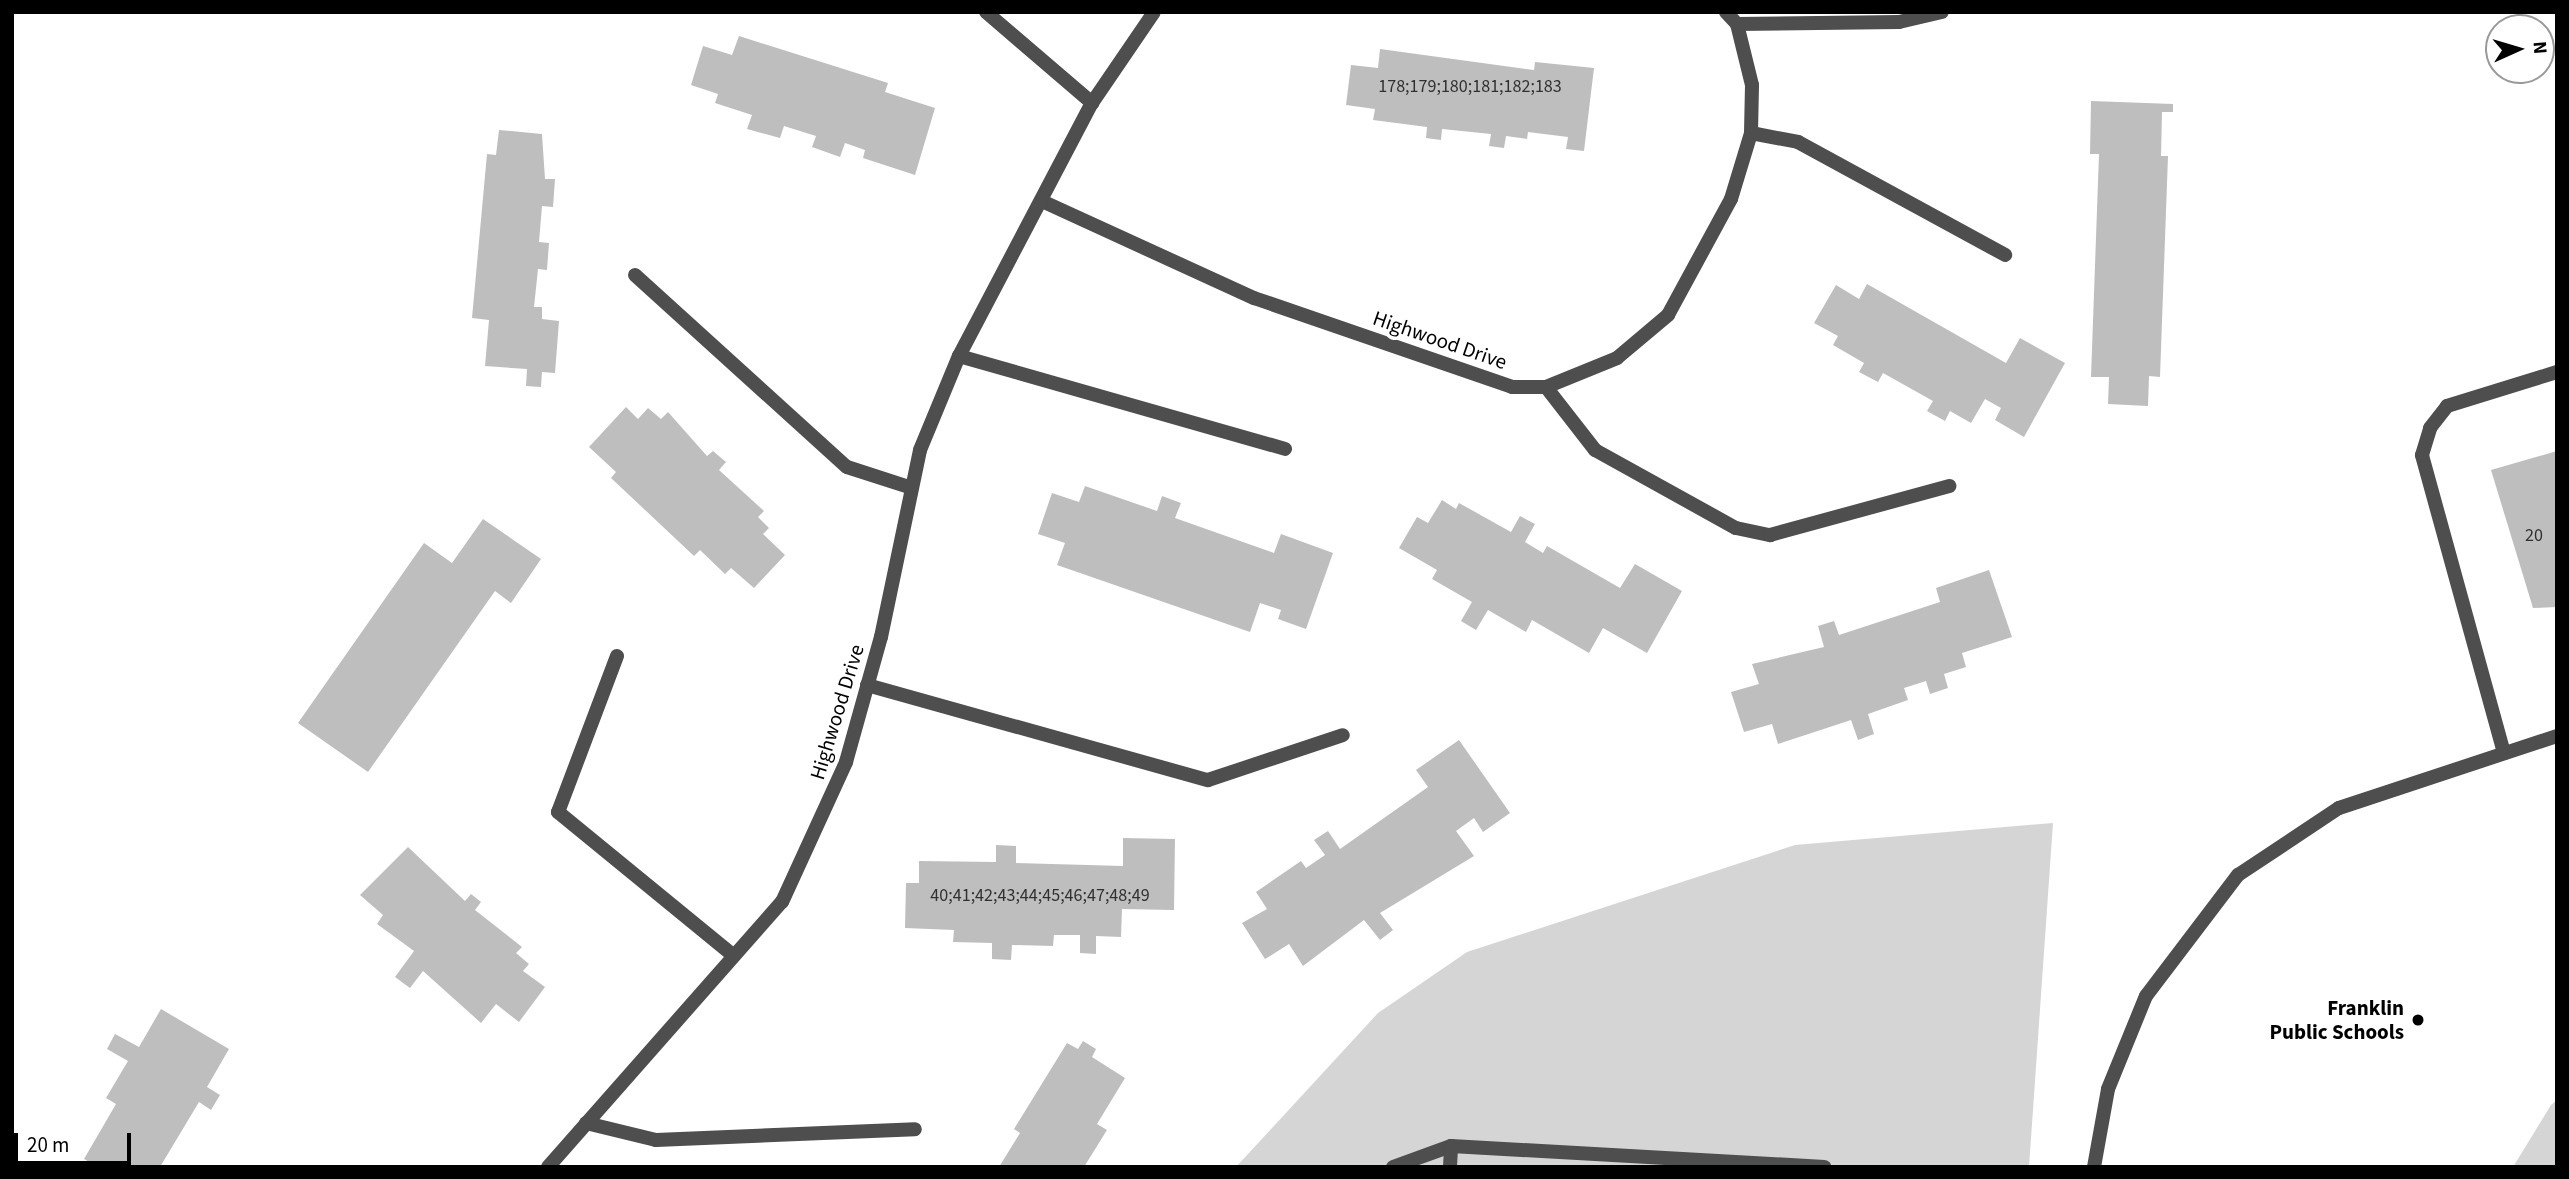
<!DOCTYPE html>
<style>
body{margin:0}
#map{position:relative;width:2569px;height:1179px;overflow:hidden;background:#fff;font-family:"Source Sans 3",sans-serif}
div>[style]{position:absolute}
[style*='--x']{left:calc(var(--x)*1px);top:calc(var(--y)*1px);width:calc(var(--w)*1px);rotate:calc(var(--a)*1deg)}
.green>*{inset:0;background:#d5d5d5}
.building>*{inset:0;background:#bebebe}
.service>*{height:14px;margin:-7px;padding:0 7px;transform-origin:7px;border-radius:7px;background:#4e4e4e}
.minor>*{height:14px;margin:-7px;padding:0 7px;transform-origin:7px;border-radius:7px;background:#4e4e4e}
.dots>*{width:19px;height:19px;translate:-50% -50%;box-sizing:border-box;border:4px solid #fff;border-radius:50%}
span{translate:-50% -50%;white-space:nowrap;text-align:center;line-height:1.15;-webkit-text-stroke:7px #fff;paint-order:stroke}
.number-label{font-size:18px;color:#303030}
.number-label span{-webkit-text-stroke-width:0}
.street-label{font-size:21px;color:#000}
.poi-label{font-size:21px;color:#000;font-weight:700}
.right{translate:-100% -50%;text-align:right}
.frame{position:absolute;inset:0;border:14px solid #000;pointer-events:none}
.north{position:absolute;left:2485px;top:14px;width:70px;height:70px;box-sizing:border-box;background:#fff;border:2px solid #999;border-radius:50%;rotate:86deg;font-size:19px;font-weight:700;line-height:28px;text-align:center;color:#000}
.north::after{content:'';display:block;margin:auto;width:24px;height:32px;background:#000;clip-path:polygon(50% 0,100% 100%,50% 72%,0 100%)}
.scale{position:absolute;left:14px;top:1133px;width:117px;height:32px;box-sizing:border-box;border:4px solid #000;border-top:0;padding-left:9px;font-size:21px;line-height:24px;white-space:nowrap;color:#000;-webkit-text-stroke:5px #fff;paint-order:stroke}
</style>
<div id="map">
<div class="green">
<div style="clip-path:polygon(2053px 823px,2029px 1167px,1236px 1167px,1378px 1013px,1467px 952px,1795px 845px)"></div>
<div style="clip-path:polygon(2557px 1100px,2557px 1167px,2513px 1167px,2551px 1105px)"></div>
</div>
<div class="building">
<div style="clip-path:polygon(739px 36px,888px 83px,885px 92px,935px 108px,915px 175px,863px 158px,865px 150px,845px 143px,840px 157px,812px 147px,816px 136px,784px 126px,780px 138px,747px 129px,752px 115px,715px 103px,718px 94px,691px 85px,703px 46px,732px 55px)"></div>
<div style="clip-path:polygon(1380px 49px,1534px 70px,1535px 62px,1594px 68px,1584px 151px,1566px 149px,1568px 137px,1528px 132px,1527px 139px,1506px 136px,1504px 148px,1489px 146px,1491px 134px,1442px 129px,1441px 140px,1426px 138px,1427px 127px,1373px 120px,1375px 109px,1346px 105px,1351px 65px,1378px 68px)"></div>
<div style="clip-path:polygon(2091px 101px,2173px 104px,2173px 112px,2162px 112px,2161px 156px,2168px 156px,2160px 377px,2149px 376px,2148px 406px,2108px 404px,2109px 377px,2091px 377px,2099px 154px,2090px 154px)"></div>
<div style="clip-path:polygon(499px 130px,542px 134px,545px 179px,555px 179px,553px 207px,542px 206px,539px 242px,549px 243px,547px 270px,538px 269px,534px 307px,542px 307px,542px 319px,559px 321px,555px 373px,542px 372px,541px 387px,526px 386px,527px 369px,485px 366px,489px 320px,472px 318px,487px 154px,496px 155px)"></div>
<div style="clip-path:polygon(1867px 284px,2006px 363px,2020px 338px,2065px 363px,2024px 437px,1995px 420px,2001px 408px,1985px 399px,1971px 423px,1950px 411px,1945px 421px,1927px 411px,1933px 401px,1883px 373px,1878px 382px,1859px 372px,1864px 363px,1833px 345px,1838px 336px,1814px 323px,1836px 285px,1859px 299px)"></div>
<div style="clip-path:polygon(626px 407px,638px 419px,648px 408px,661px 419px,668px 412px,707px 456px,713px 451px,726px 462px,719px 470px,764px 511px,758px 517px,769px 528px,763px 534px,785px 555px,754px 588px,731px 568px,725px 574px,700px 550px,694px 556px,611px 478px,616px 472px,589px 447px)"></div>
<div style="clip-path:polygon(2557px 451px,2557px 607px,2533px 608px,2491px 470px)"></div>
<div style="clip-path:polygon(1085px 486px,1157px 511px,1162px 496px,1181px 503px,1175px 518px,1274px 553px,1281px 534px,1333px 553px,1306px 629px,1278px 619px,1281px 610px,1260px 603px,1250px 632px,1057px 565px,1065px 543px,1038px 534px,1052px 493px,1079px 502px)"></div>
<div style="clip-path:polygon(1442px 500px,1456px 509px,1459px 503px,1511px 532px,1520px 516px,1535px 524px,1525px 542px,1543px 553px,1547px 546px,1620px 588px,1635px 564px,1682px 591px,1647px 653px,1603px 628px,1589px 653px,1532px 620px,1526px 632px,1488px 610px,1476px 630px,1461px 621px,1472px 602px,1432px 579px,1437px 570px,1399px 548px,1417px 517px,1428px 523px)"></div>
<div style="clip-path:polygon(483px 519px,541px 559px,511px 603px,495px 591px,368px 772px,298px 723px,424px 543px,452px 563px)"></div>
<div style="clip-path:polygon(1989px 570px,2012px 637px,1962px 653px,1966px 667px,1944px 674px,1948px 688px,1930px 694px,1926px 681px,1904px 688px,1908px 700px,1868px 714px,1874px 734px,1858px 740px,1851px 720px,1778px 744px,1772px 724px,1744px 732px,1731px 692px,1759px 684px,1752px 664px,1824px 647px,1818px 626px,1834px 621px,1839px 635px,1940px 602px,1936px 588px)"></div>
<div style="clip-path:polygon(1459px 740px,1510px 813px,1483px 832px,1474px 818px,1456px 831px,1474px 856px,1380px 913px,1393px 930px,1380px 940px,1364px 920px,1303px 966px,1289px 944px,1265px 959px,1242px 923px,1267px 909px,1256px 892px,1301px 861px,1306px 868px,1325px 855px,1314px 840px,1328px 831px,1340px 849px,1428px 787px,1416px 770px)"></div>
<div style="clip-path:polygon(1123px 838px,1175px 839px,1174px 910px,1122px 909px,1121px 937px,1096px 936px,1096px 954px,1080px 953px,1080px 935px,1054px 935px,1053px 946px,1012px 945px,1011px 960px,992px 959px,992px 943px,953px 942px,954px 930px,905px 928px,906px 883px,919px 883px,919px 861px,996px 862px,996px 845px,1016px 846px,1016px 863px,1123px 866px)"></div>
<div style="clip-path:polygon(408px 847px,465px 901px,471px 894px,481px 902px,475px 910px,522px 947px,516px 953px,529px 964px,523px 971px,545px 987px,519px 1022px,496px 1004px,481px 1023px,423px 971px,410px 988px,395px 977px,414px 951px,377px 924px,383px 915px,360px 895px)"></div>
<div style="clip-path:polygon(161px 1009px,229px 1049px,207px 1087px,220px 1095px,211px 1110px,199px 1102px,160px 1167px,98px 1167px,84px 1159px,116px 1104px,106px 1098px,128px 1061px,107px 1049px,115px 1034px,139px 1047px)"></div>
<div style="clip-path:polygon(1083px 1041px,1096px 1049px,1092px 1057px,1125px 1078px,1097px 1124px,1107px 1130px,1084px 1167px,999px 1167px,1020px 1133px,1014px 1129px,1067px 1043px,1078px 1049px)"></div>
</div>
<div class="service">
<div style="--x:986;--y:12;--w:140;--a:40.6"></div>
<div style="--x:1737;--y:24;--w:162;--a:-0.7"></div>
<div style="--x:1899;--y:22;--w:44;--a:-13.1"></div>
<div style="--x:1751;--y:133;--w:48;--a:10.8"></div>
<div style="--x:1798;--y:142;--w:236;--a:28.6"></div>
<div style="--x:635;--y:275;--w:286;--a:42.2"></div>
<div style="--x:847;--y:467;--w:68;--a:17.9"></div>
<div style="--x:959;--y:356;--w:339;--a:15.9"></div>
<div style="--x:1546;--y:387;--w:80;--a:52.1"></div>
<div style="--x:1595;--y:450;--w:161;--a:29"></div>
<div style="--x:1736;--y:528;--w:35;--a:12"></div>
<div style="--x:1770;--y:535;--w:186;--a:-15.3"></div>
<div style="--x:617;--y:656;--w:167;--a:110.7"></div>
<div style="--x:558;--y:812;--w:227;--a:39.3"></div>
<div style="--x:867;--y:685;--w:354;--a:15.6"></div>
<div style="--x:1208;--y:780;--w:142;--a:-18.4"></div>
<div style="--x:2504;--y:753;--w:309;--a:-105.4"></div>
<div style="--x:2422;--y:455;--w:28;--a:-73"></div>
<div style="--x:2430;--y:428;--w:28;--a:-52"></div>
<div style="--x:2447;--y:406;--w:115;--a:-17.2"></div>
<div style="--x:586;--y:1123;--w:72;--a:13.7"></div>
<div style="--x:656;--y:1140;--w:259;--a:-2.4"></div>
<div style="--x:1393;--y:1167;--w:62;--a:-19.9"></div>
<div style="--x:1451;--y:1146;--w:374;--a:3.2"></div>
<div style="--x:1450;--y:1167;--w:21;--a:-87"></div>
<div style="--x:2094;--y:1167;--w:79;--a:-79.8"></div>
<div style="--x:2108;--y:1089;--w:100;--a:-67.8"></div>
<div style="--x:2146;--y:996;--w:152;--a:-52.8"></div>
<div style="--x:2238;--y:875;--w:121;--a:-33.6"></div>
<div style="--x:2339;--y:808;--w:230;--a:-18.3"></div>
</div>
<div class="minor">
<div style="--x:1044;--y:202;--w:231;--a:24.6"></div>
<div style="--x:1254;--y:298;--w:273;--a:19"></div>
<div style="--x:1512;--y:387;--w:34;--a:0"></div>
<div style="--x:1546;--y:387;--w:77;--a:-22.2"></div>
<div style="--x:1617;--y:358;--w:67;--a:-40.1"></div>
<div style="--x:1668;--y:315;--w:132;--a:-61.5"></div>
<div style="--x:1731;--y:199;--w:69;--a:-73.1"></div>
<div style="--x:1751;--y:133;--w:48;--a:-88.8"></div>
<div style="--x:1752;--y:85;--w:63;--a:-103.8"></div>
<div style="--x:1737;--y:24;--w:16;--a:-133"></div>
<div style="--x:548;--y:1167;--w:354;--a:-48.6"></div>
<div style="--x:782;--y:902;--w:154;--a:-65.4"></div>
<div style="--x:846;--y:762;--w:130;--a:-74.4"></div>
<div style="--x:881;--y:637;--w:191;--a:-78.2"></div>
<div style="--x:920;--y:450;--w:102;--a:-67.5"></div>
<div style="--x:959;--y:356;--w:286;--a:-62.3"></div>
<div style="--x:1092;--y:103;--w:110;--a:-55.7"></div>
</div>
<div class="dots">
<div style="left:2418px;top:1020px;background:#000"></div>
</div>
<div class="number-label">
<span style="left:1470px;top:87px">178;179;180;181;182;183</span>
<span style="left:2534px;top:536px">20</span>
<span style="left:1040px;top:896px">40;41;42;43;44;45;46;47;48;49</span>
</div>
<div class="street-label">
<span style="left:1440px;top:340px;rotate:19deg">Highwood Drive</span>
<span style="left:837px;top:712px;rotate:-73deg">Highwood Drive</span>
</div>
<div class="poi-label">
<span class="right" style="left:2404px;top:1020px">Franklin<br>Public Schools</span>
</div>
<div class="frame"></div>
<div class="north">N</div>
<div class="scale">20 m</div>
</div>
